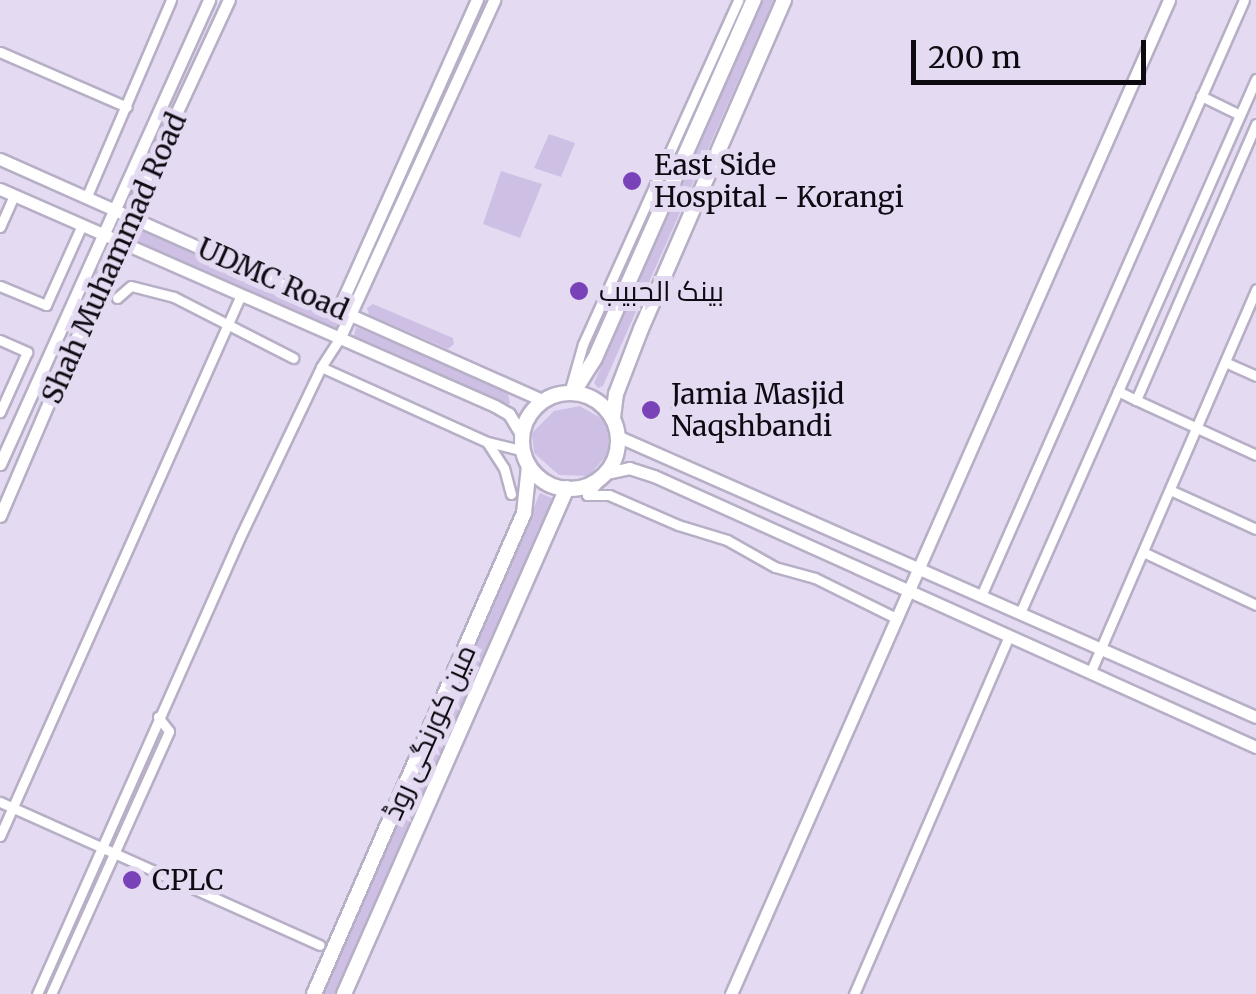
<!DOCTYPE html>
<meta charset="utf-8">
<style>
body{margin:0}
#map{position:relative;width:1256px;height:994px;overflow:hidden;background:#e4dbf3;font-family:Merriweather,Cairo,serif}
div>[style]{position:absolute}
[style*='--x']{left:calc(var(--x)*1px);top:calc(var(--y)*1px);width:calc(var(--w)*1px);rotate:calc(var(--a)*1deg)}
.green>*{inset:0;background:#cec0e4}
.roads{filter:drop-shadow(2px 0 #b7afc6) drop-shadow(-2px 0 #b7afc6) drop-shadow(0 2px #b7afc6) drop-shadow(0 -2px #b7afc6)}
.street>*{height:9px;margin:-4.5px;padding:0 4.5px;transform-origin:4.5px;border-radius:4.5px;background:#fff}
.secondary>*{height:11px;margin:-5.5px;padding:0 5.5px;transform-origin:5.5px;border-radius:5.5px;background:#fff}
.primary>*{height:14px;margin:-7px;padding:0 7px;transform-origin:7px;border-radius:7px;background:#fff}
.primary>.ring{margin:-7px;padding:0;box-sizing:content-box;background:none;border:14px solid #fff;border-radius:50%}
.dots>*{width:28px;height:28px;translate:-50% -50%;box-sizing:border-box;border:5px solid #e4dbf3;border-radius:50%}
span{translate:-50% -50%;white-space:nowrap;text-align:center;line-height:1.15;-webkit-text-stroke:10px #e4dbf3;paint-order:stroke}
.poi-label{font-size:28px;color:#0e0a12}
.left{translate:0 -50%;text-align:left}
.street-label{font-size:28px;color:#0e0a12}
.scale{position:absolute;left:911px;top:40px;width:235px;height:45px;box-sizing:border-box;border:5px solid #0e0a12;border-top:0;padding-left:12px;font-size:30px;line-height:35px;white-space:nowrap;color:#0e0a12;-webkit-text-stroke:8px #e4dbf3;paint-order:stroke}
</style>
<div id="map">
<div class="green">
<div style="clip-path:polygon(762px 0,774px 0,603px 386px,598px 388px,594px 383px)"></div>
<div style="clip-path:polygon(549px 134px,575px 143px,561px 177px,534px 168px)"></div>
<div style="clip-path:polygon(501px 171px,542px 184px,520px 238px,483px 224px)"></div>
<div style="clip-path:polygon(137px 228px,339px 318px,343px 328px,335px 331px,129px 241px,127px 233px)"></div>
<div style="clip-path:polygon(373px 304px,453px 338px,454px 344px,448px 349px,369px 315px,367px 308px)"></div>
<div style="clip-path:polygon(356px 327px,507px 390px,510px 403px,506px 406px,353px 340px)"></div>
<div style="clip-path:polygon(580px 406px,602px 419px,608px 431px,609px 452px,589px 476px,559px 475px,534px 453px,532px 433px,554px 411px)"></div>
<div style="clip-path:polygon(540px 493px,554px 499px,337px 994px,319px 994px)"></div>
</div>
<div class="roads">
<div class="street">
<div style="--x:0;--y:52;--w:138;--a:23.4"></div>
<div style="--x:1201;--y:96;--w:43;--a:26"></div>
<div style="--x:87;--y:196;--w:213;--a:-66.8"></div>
<div style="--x:0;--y:227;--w:35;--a:-66"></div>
<div style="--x:0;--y:286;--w:50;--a:22.4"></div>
<div style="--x:46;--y:305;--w:88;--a:-65.8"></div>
<div style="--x:117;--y:298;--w:18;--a:-41"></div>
<div style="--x:131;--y:286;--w:44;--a:14.3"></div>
<div style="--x:174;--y:297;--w:134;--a:27.1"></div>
<div style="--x:0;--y:340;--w:30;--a:24"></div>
<div style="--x:27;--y:352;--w:66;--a:114.2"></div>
<div style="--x:1225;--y:362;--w:34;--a:24"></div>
<div style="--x:321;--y:367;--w:182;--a:24.3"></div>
<div style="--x:487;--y:442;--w:31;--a:57"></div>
<div style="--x:504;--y:468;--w:27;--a:75"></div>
<div style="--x:1118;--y:391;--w:20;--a:27"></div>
<div style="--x:1136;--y:400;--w:301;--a:-66.5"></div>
<div style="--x:569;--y:393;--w:51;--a:-74.1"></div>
<div style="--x:583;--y:344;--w:377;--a:-65.7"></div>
<div style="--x:1136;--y:400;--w:132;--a:24.6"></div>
<div style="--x:488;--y:442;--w:37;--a:14"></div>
<div style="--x:1170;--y:490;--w:94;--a:24.4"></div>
<div style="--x:587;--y:495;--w:22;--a:0"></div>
<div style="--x:609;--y:495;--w:75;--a:23.5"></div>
<div style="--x:678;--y:525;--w:51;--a:17"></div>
<div style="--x:727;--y:540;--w:55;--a:29.4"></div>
<div style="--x:775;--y:567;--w:41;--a:15.4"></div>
<div style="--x:815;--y:578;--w:90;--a:26.3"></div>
<div style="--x:587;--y:495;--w:29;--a:-49"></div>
<div style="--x:1143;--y:552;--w:125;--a:25.1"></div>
<div style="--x:981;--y:596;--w:651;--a:-66.19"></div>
<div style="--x:1020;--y:613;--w:584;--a:-66.16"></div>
<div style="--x:1091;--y:671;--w:416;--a:-66.6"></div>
<div style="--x:0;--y:802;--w:350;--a:24.1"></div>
<div style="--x:0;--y:836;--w:590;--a:-66"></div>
<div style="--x:37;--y:994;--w:500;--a:-66.05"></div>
<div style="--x:240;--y:537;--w:188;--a:-64.5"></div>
<div style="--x:321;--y:367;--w:33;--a:-57"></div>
<div style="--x:51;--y:994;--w:288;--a:-65.8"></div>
<div style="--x:169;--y:731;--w:18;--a:-128"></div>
<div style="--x:854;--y:994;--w:390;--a:-66.6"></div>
</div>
<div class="secondary">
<div style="--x:0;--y:159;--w:595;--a:23.98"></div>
<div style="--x:0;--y:189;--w:540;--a:23.67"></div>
<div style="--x:495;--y:406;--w:16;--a:30"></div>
<div style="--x:509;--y:414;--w:27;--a:59"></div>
<div style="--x:339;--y:308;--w:338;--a:-65.9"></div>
<div style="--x:339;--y:339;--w:373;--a:-65.4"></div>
<div style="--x:617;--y:436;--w:698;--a:23.74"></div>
<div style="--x:0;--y:464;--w:509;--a:-65.75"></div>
<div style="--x:606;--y:473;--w:24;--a:-12"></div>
<div style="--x:629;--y:468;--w:26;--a:18"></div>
<div style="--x:654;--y:476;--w:660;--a:24.24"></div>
<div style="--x:0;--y:516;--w:327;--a:-66.8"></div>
<div style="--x:129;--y:215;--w:237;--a:-65.1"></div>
<div style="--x:731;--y:994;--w:1086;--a:-66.22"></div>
</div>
<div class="primary">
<div style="--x:573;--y:393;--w:41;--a:-57.8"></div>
<div style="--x:595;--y:358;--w:392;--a:-66.1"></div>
<div class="ring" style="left:522px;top:393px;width:82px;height:82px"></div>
<div style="--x:613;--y:418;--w:24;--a:-83"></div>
<div style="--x:616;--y:394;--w:70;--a:-69"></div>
<div style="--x:641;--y:329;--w:359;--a:-66.5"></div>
<div style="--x:314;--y:994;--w:525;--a:-66.41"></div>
<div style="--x:524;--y:513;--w:47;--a:-83.9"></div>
<div style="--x:344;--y:994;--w:553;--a:-66.22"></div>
</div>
</div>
<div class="dots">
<div style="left:632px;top:181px;background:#7a42b8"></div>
<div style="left:579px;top:291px;background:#7a42b8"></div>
<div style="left:651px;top:410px;background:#7a42b8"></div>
<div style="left:132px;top:880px;background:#7a42b8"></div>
</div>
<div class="poi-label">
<span class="left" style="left:654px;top:181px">East Side<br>Hospital - Korangi</span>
<span class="left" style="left:599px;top:291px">بينک الحبيب</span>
<span class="left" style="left:671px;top:410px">Jamia Masjid<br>Naqshbandi</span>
<span class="left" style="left:152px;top:880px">CPLC</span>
</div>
<div class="street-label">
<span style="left:114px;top:258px;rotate:-66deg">Shah Muhammad Road</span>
<span style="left:273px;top:279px;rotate:24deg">UDMC Road</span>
<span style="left:429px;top:732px;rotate:-66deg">مین کورنگی روڈ</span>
</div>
<div class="scale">200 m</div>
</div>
